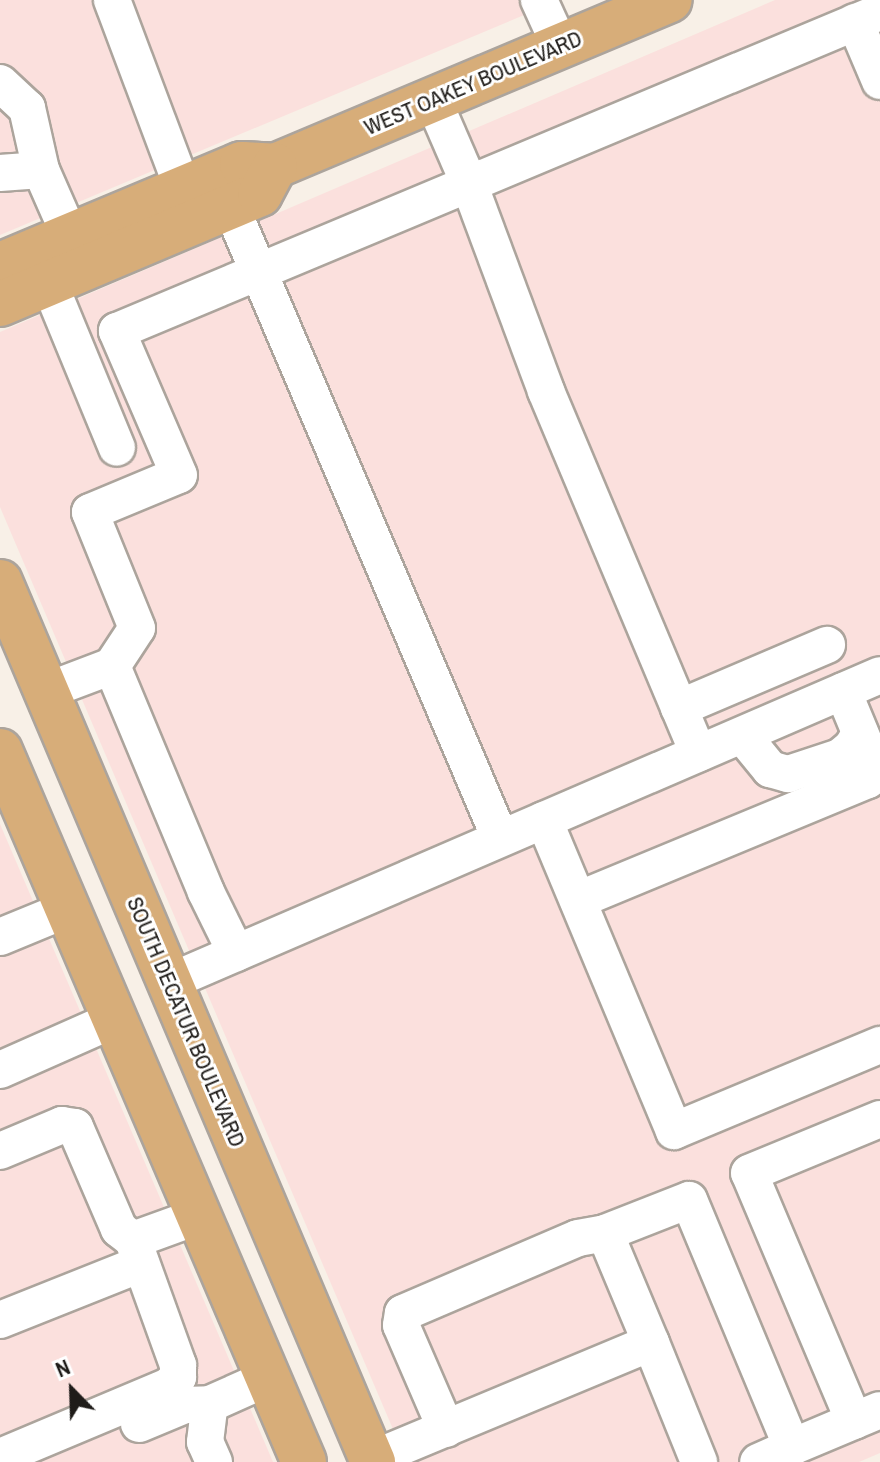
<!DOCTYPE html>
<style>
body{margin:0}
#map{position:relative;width:880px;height:1462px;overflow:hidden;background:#f8f0e7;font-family:"Archivo Narrow",sans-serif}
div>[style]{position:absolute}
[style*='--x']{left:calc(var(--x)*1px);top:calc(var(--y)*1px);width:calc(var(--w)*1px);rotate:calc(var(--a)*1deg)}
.commercial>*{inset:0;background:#fbe0dd}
.roads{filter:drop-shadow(2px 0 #aca49c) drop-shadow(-2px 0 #aca49c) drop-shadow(0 2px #aca49c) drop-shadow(0 -2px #aca49c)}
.minor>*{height:36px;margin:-18px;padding:0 18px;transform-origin:18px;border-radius:18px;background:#fff}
.major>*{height:44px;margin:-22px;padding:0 22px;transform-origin:22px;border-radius:22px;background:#d7ad79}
span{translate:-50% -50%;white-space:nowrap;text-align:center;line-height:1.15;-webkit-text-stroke:6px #fff;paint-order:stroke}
.street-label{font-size:22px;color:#1f1c19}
.north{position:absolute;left:32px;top:1350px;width:80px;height:80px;-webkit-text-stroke:6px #fff;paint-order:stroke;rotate:337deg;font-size:22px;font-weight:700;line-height:32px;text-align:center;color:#1f1c19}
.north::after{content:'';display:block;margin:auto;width:28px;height:36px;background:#1f1c19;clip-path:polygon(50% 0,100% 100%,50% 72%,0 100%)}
</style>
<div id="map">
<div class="commercial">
<div style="clip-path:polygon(0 0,560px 0,0 235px)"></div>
<div style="clip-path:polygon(775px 0,880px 0,880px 1453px,859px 1462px,407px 1462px,0 507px,0 332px)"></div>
<div style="clip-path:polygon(0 824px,273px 1462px,0 1462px)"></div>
</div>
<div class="roads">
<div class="minor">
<div style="--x:112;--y:0;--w:202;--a:69.4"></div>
<div style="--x:539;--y:0;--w:51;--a:65.5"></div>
<div style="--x:855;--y:22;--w:64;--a:67"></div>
<div style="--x:0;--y:83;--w:37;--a:43"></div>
<div style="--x:27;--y:108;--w:64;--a:77.3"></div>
<div style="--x:41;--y:170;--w:72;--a:66.3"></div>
<div style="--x:433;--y:100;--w:88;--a:66.6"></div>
<div style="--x:468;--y:181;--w:224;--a:69.6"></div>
<div style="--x:546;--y:391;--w:393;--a:67.2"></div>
<div style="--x:0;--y:173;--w:41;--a:-4.2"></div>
<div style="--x:231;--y:207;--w:686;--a:66.91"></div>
<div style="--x:49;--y:283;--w:178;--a:67.6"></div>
<div style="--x:112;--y:666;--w:245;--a:67.4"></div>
<div style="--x:206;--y:892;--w:68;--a:63.8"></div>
<div style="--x:46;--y:691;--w:71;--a:-20.7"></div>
<div style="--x:112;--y:666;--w:45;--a:-56.7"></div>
<div style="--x:137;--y:628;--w:125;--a:-112.1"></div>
<div style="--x:90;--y:512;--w:96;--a:-22.6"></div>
<div style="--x:179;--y:475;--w:157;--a:-113.3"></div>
<div style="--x:117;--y:331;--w:827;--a:-22.69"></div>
<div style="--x:679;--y:708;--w:161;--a:-23.1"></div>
<div style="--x:743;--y:736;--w:43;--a:50.7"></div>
<div style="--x:770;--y:769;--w:19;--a:16"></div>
<div style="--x:788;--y:774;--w:55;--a:-18.1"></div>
<div style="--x:840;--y:757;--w:16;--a:-40"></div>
<div style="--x:852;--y:747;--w:16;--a:-60"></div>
<div style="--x:544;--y:820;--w:337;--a:67.3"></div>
<div style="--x:674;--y:1131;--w:223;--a:-22.7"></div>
<div style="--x:578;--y:900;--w:314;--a:-22.5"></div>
<div style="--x:868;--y:780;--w:15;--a:-67"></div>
<div style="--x:874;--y:766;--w:81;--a:-112.5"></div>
<div style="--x:0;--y:937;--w:74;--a:-22.4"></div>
<div style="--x:169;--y:982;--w:774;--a:-23.35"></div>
<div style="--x:0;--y:1070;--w:126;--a:-23.9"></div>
<div style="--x:0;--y:1151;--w:67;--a:-22.8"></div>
<div style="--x:62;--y:1125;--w:13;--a:9"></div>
<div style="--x:75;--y:1127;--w:111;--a:66.7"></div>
<div style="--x:119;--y:1229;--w:18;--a:38"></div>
<div style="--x:133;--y:1240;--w:70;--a:-20"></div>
<div style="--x:0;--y:1320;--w:152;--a:-21.7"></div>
<div style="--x:651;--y:1343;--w:128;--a:68"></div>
<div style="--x:854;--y:1421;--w:269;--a:-112.9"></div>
<div style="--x:749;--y:1173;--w:142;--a:-22.4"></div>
<div style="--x:139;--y:1424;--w:50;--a:-22.4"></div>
<div style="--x:185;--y:1405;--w:25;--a:-2"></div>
<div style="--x:446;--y:1429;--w:113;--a:-113.4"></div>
<div style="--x:401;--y:1325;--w:12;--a:-81"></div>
<div style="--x:403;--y:1313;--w:190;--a:-23.2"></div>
<div style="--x:578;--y:1238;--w:27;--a:-10"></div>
<div style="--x:792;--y:1447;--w:95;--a:-22.8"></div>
<div style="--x:0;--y:1457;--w:183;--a:-22.8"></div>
<div style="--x:169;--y:1386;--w:13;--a:-45"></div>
<div style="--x:178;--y:1377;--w:12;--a:-90"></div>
<div style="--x:178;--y:1365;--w:133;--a:-109.8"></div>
<div style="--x:372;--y:1459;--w:302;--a:-22.6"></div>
<div style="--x:651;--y:1343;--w:119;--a:-112.7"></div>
<div style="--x:605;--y:1233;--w:90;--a:-21.4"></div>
<div style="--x:689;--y:1200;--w:268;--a:67.4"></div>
<div style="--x:792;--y:1447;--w:37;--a:156"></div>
<div style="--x:214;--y:1462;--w:22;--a:-114"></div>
<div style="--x:205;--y:1442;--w:38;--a:-83"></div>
<div style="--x:210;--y:1404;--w:64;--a:-24.1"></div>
</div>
<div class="major">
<div style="--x:0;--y:265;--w:262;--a:-22.7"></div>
<div style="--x:242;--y:164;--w:33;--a:3"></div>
<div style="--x:275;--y:166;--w:428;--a:-22.8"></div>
<div style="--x:0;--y:304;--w:282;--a:-22.9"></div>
<div style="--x:260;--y:194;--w:32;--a:-62"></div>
<div style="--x:0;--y:582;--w:956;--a:67.03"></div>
<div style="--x:0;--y:751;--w:773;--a:66.85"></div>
</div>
</div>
<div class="street-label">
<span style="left:473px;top:83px;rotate:-23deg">WEST OAKEY BOULEVARD</span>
<span style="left:186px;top:1022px;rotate:67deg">SOUTH DECATUR BOULEVARD</span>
</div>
<div class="north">N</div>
</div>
